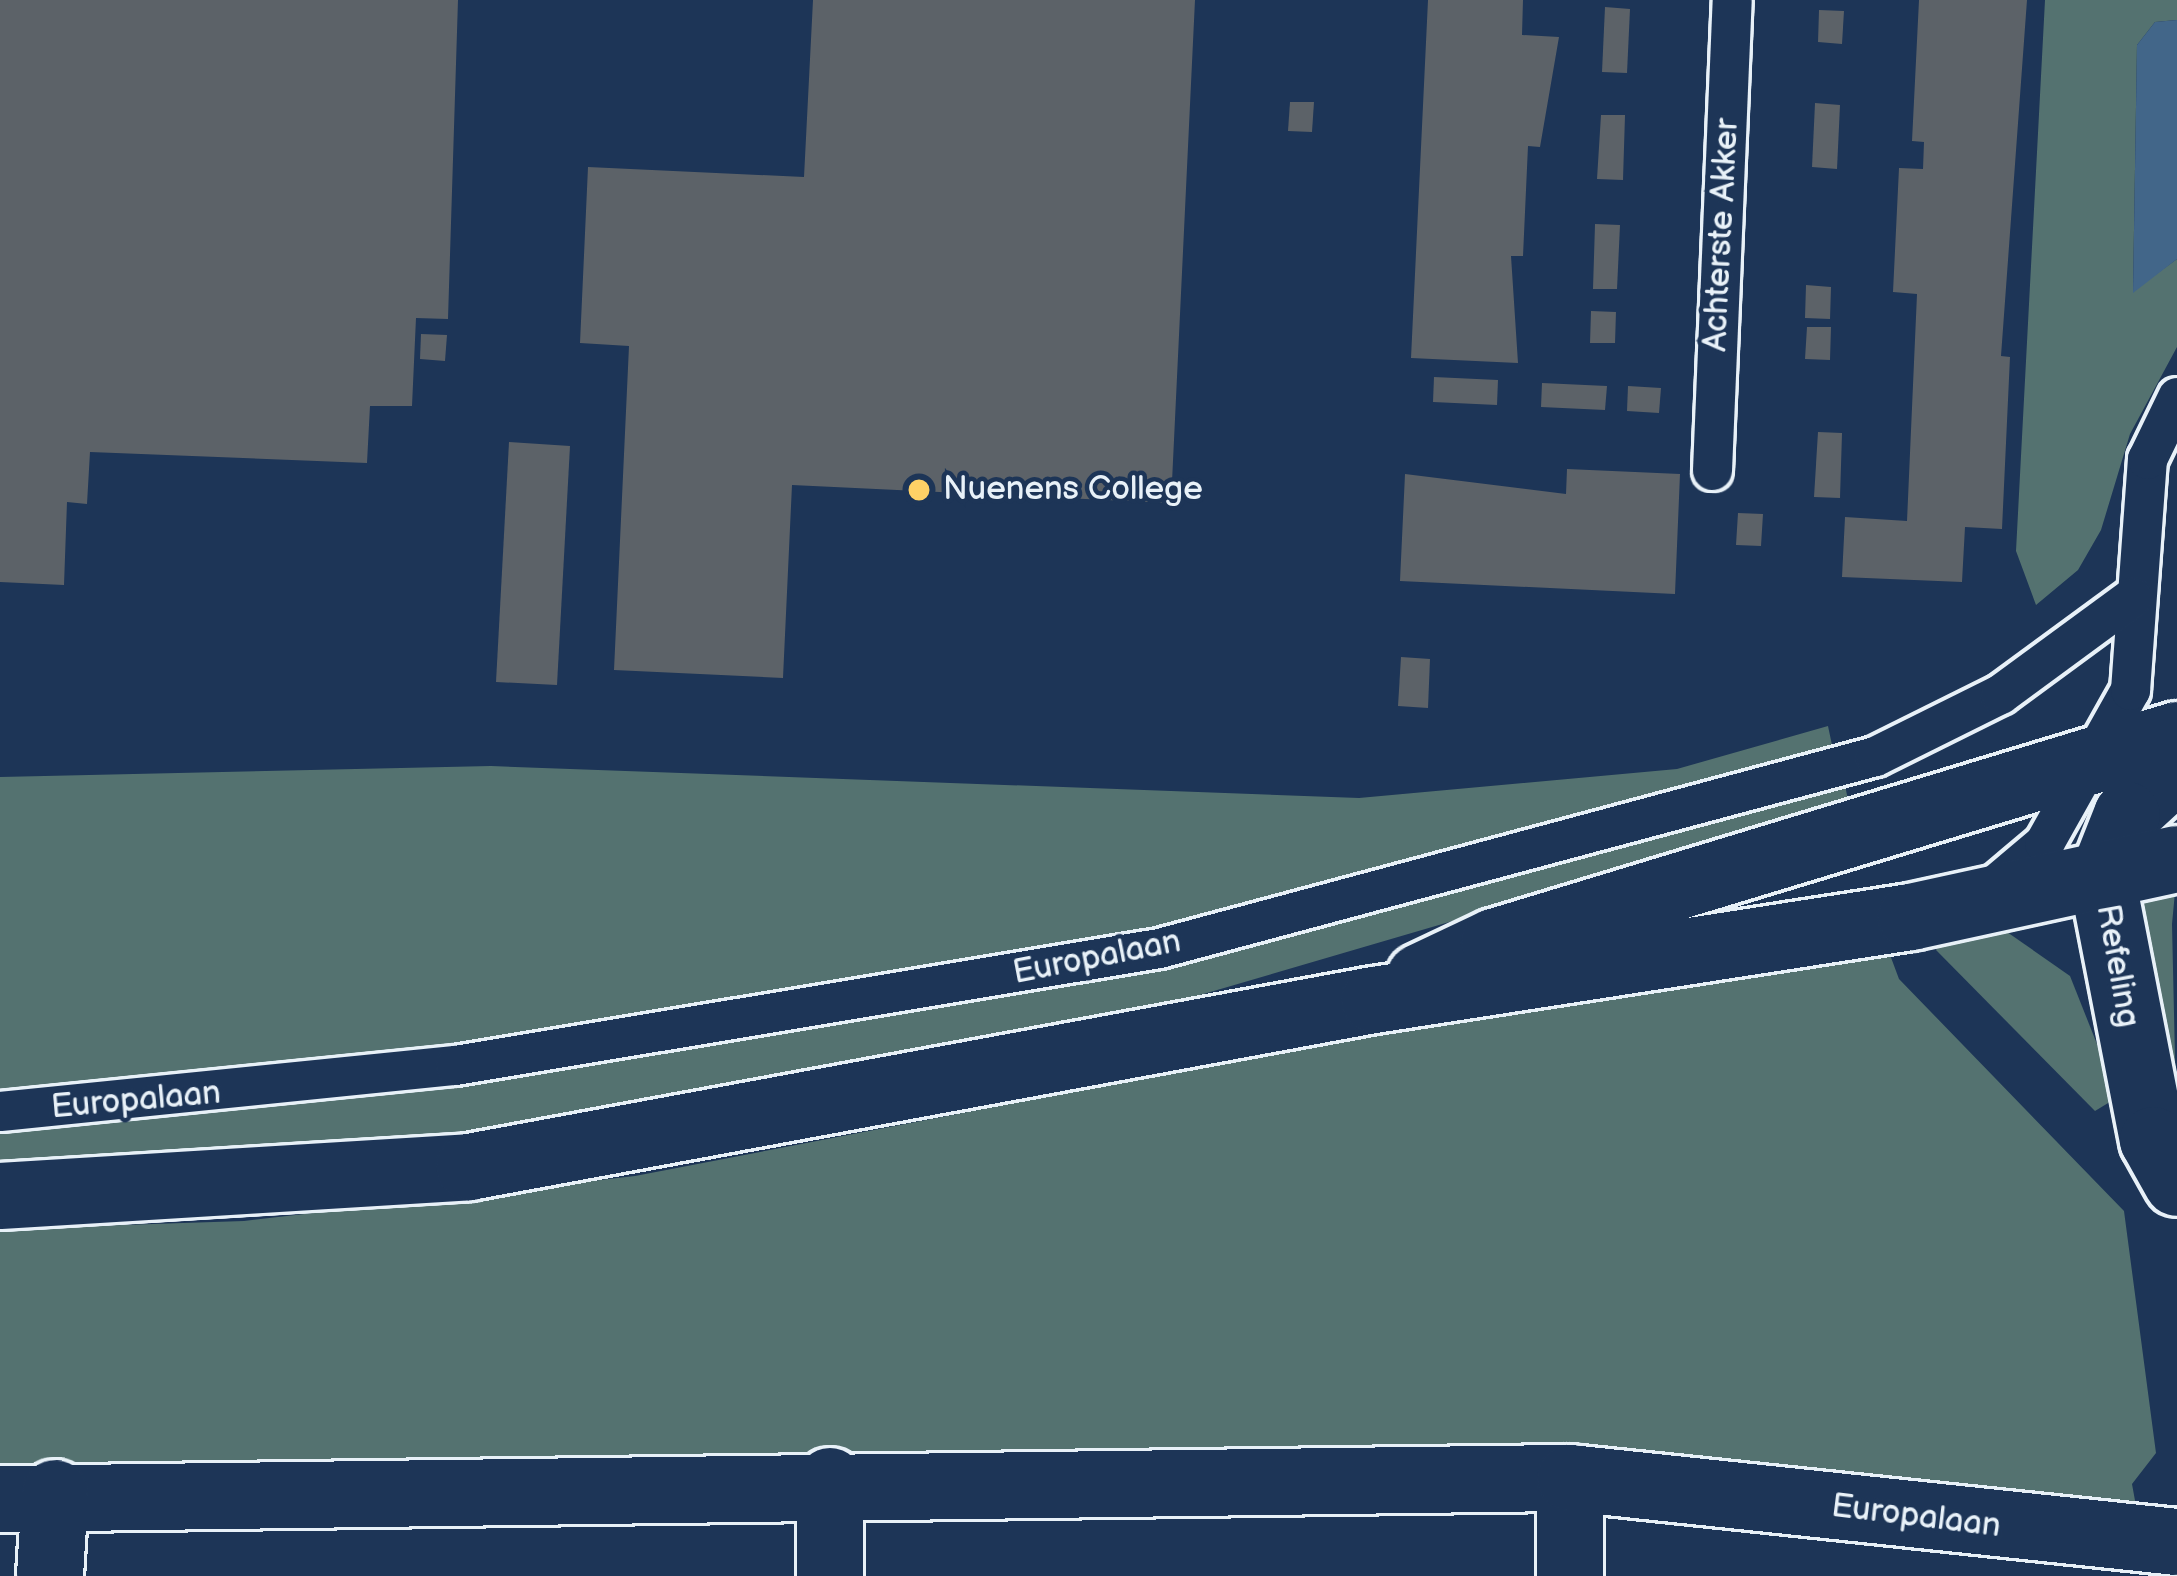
<!DOCTYPE html>
<style>
body{margin:0}
#map{position:relative;width:2177px;height:1576px;overflow:hidden;background:#1d3557;font-family:"Balsamiq Sans",sans-serif}
div>[style]{position:absolute}
[style*='--x']{left:calc(var(--x)*1px);top:calc(var(--y)*1px);width:calc(var(--w)*1px);rotate:calc(var(--a)*1deg)}
.green>*{inset:0;background:#547270}
.water>*{inset:0;background:#426689}
.building>*{inset:0;background:#5c6268}
.roads{filter:drop-shadow(3px 0 #e8f1f8) drop-shadow(-3px 0 #e8f1f8) drop-shadow(0 3px #e8f1f8) drop-shadow(0 -3px #e8f1f8)}
.service>*{height:39px;margin:-19.5px;padding:0 19.5px;transform-origin:19.5px;border-radius:19.5px;background:#1d3557}
.minor>*{height:66px;margin:-33px;padding:0 33px;transform-origin:33px;border-radius:33px;background:#1d3557}
.tertiary>*{height:66px;margin:-33px;padding:0 33px;transform-origin:33px;border-radius:33px;background:#1d3557}
.secondary>*{height:66px;margin:-33px;padding:0 33px;transform-origin:33px;border-radius:33px;background:#1d3557}
.dots>*{width:33px;height:33px;translate:-50% -50%;box-sizing:border-box;border:6px solid #1d3557;border-radius:50%}
span{translate:-50% -50%;white-space:nowrap;text-align:center;line-height:1.15;-webkit-text-stroke:9px #1d3557;paint-order:stroke}
.street-label{font-size:33px;color:#e8f1f8}
.poi-label{font-size:33px;color:#e8f1f8}
.left{translate:0 -50%;text-align:left}
</style>
<div id="map">
<div class="green">
<div style="clip-path:polygon(2045px 0,2177px 0,2177px 20px,2155px 22px,2137px 45px,2133px 291px,2177px 259px,2177px 347px,2130px 434px,2101px 530px,2078px 570px,2036px 605px,2016px 551px)"></div>
<div style="clip-path:polygon(1828px 726px,1832px 745px,1140px 930px,795px 997px,361px 1061px,0 1093px,0 777px,491px 766px,1359px 798px,1677px 769px)"></div>
<div style="clip-path:polygon(1843px 775px,1849px 805px,1159px 1007px,633px 1109px,346px 1150px,0 1165px,0 1126px,443px 1085px,1064px 983px,1520px 874px)"></div>
<div style="clip-path:polygon(2177px 871px,2172px 924px,2177px 1147px,2130px 887px)"></div>
<div style="clip-path:polygon(1951px 926px,2007px 932px,2070px 976px,2118px 1097px,2095px 1111px,1936px 950px)"></div>
<div style="clip-path:polygon(1883px 936px,1899px 979px,2124px 1211px,2156px 1453px,2132px 1484px,2136px 1506px,0 1476px,0 1229px,244px 1221px,635px 1176px)"></div>
</div>
<div class="water">
<div style="clip-path:polygon(2177px 20px,2177px 259px,2133px 293px,2137px 45px,2155px 22px)"></div>
</div>
<div class="building">
<div style="clip-path:polygon(0 0,458px 0,448px 319px,416px 318px,412px 406px,370px 406px,367px 463px,90px 452px,87px 504px,67px 502px,64px 585px,0 582px)"></div>
<div style="clip-path:polygon(813px 0,1195px 0,1171px 503px,792px 485px,783px 678px,614px 670px,629px 346px,580px 343px,588px 167px,804px 177px)"></div>
<div style="clip-path:polygon(1428px 0,1523px 0,1522px 35px,1559px 37px,1540px 147px,1528px 146px,1523px 256px,1511px 256px,1518px 363px,1411px 358px)"></div>
<div style="clip-path:polygon(1919px 0,2027px 0,2001px 356px,2010px 357px,2002px 529px,1965px 527px,1962px 582px,1842px 577px,1845px 517px,1907px 521px,1917px 294px,1893px 292px,1899px 168px,1923px 169px,1924px 142px,1912px 141px)"></div>
<div style="clip-path:polygon(1605px 7px,1630px 9px,1627px 73px,1602px 72px)"></div>
<div style="clip-path:polygon(1819px 10px,1844px 11px,1842px 44px,1818px 42px)"></div>
<div style="clip-path:polygon(1290px 102px,1314px 102px,1312px 132px,1288px 131px)"></div>
<div style="clip-path:polygon(1815px 103px,1840px 105px,1837px 169px,1812px 167px)"></div>
<div style="clip-path:polygon(1601px 115px,1625px 115px,1623px 180px,1597px 179px)"></div>
<div style="clip-path:polygon(1595px 224px,1620px 225px,1617px 289px,1593px 289px)"></div>
<div style="clip-path:polygon(1806px 285px,1831px 287px,1830px 319px,1805px 318px)"></div>
<div style="clip-path:polygon(1591px 311px,1616px 312px,1615px 343px,1590px 343px)"></div>
<div style="clip-path:polygon(1807px 327px,1831px 327px,1830px 360px,1805px 359px)"></div>
<div style="clip-path:polygon(421px 334px,447px 335px,445px 361px,420px 359px)"></div>
<div style="clip-path:polygon(1434px 377px,1498px 380px,1497px 405px,1433px 402px)"></div>
<div style="clip-path:polygon(1542px 383px,1607px 386px,1605px 410px,1541px 407px)"></div>
<div style="clip-path:polygon(1628px 386px,1661px 388px,1659px 413px,1627px 411px)"></div>
<div style="clip-path:polygon(1818px 432px,1842px 433px,1840px 498px,1814px 497px)"></div>
<div style="clip-path:polygon(509px 442px,570px 446px,557px 685px,496px 682px)"></div>
<div style="clip-path:polygon(1567px 469px,1680px 474px,1675px 594px,1400px 581px,1405px 474px,1566px 494px)"></div>
<div style="clip-path:polygon(1738px 513px,1763px 514px,1761px 546px,1736px 545px)"></div>
<div style="clip-path:polygon(1401px 657px,1430px 659px,1428px 708px,1398px 706px)"></div>
</div>
<div class="roads">
<div class="service">
<div style="--x:1712;--y:470;--w:470;--a:-87.6"></div>
<div style="--x:1987;--y:891;--w:75;--a:-40.1"></div>
<div style="--x:2044;--y:843;--w:176;--a:-60.7"></div>
<div style="--x:2130;--y:690;--w:232;--a:-85.8"></div>
<div style="--x:2147;--y:459;--w:69;--a:-64.2"></div>
<div style="--x:0;--y:1111;--w:457;--a:-5.8"></div>
<div style="--x:455;--y:1065;--w:714;--a:-9.44"></div>
<div style="--x:1159;--y:948;--w:741;--a:-15.01"></div>
<div style="--x:1875;--y:756;--w:140;--a:-26.4"></div>
<div style="--x:2000;--y:694;--w:164;--a:-36.3"></div>
</div>
<div class="minor">
<div style="--x:1570;--y:1478;--w:98;--a:90"></div>
<div style="--x:0;--y:1499;--w:1570;--a:-0.77"></div>
<div style="--x:1570;--y:1478;--w:610;--a:6.02"></div>
<div style="--x:50;--y:1576;--w:83;--a:-86.6"></div>
<div style="--x:830;--y:1576;--w:95;--a:-90"></div>
</div>
<div class="tertiary">
<div style="--x:2177;--y:769;--w:68;--a:137.4"></div>
<div style="--x:2127;--y:815;--w:68;--a:111.6"></div>
<div style="--x:2102;--y:878;--w:267;--a:79"></div>
<div style="--x:2153;--y:1140;--w:49;--a:60.8"></div>
</div>
<div class="secondary">
<div style="--x:1420;--y:977;--w:82;--a:-25.3"></div>
<div style="--x:1494;--y:942;--w:714;--a:-16.86"></div>
<div style="--x:0;--y:1196;--w:470;--a:-3.5"></div>
<div style="--x:469;--y:1167;--w:920;--a:-10.46"></div>
<div style="--x:1374;--y:1000;--w:543;--a:-8.79"></div>
<div style="--x:1911;--y:917;--w:272;--a:-12.3"></div>
</div>
</div>
<div class="dots">
<div style="left:919px;top:490px;background:#ffd166"></div>
</div>
<div class="street-label">
<span style="left:1722px;top:235px;rotate:-87deg">Achterste Akker</span>
<span style="left:1097px;top:958px;rotate:-11deg">Europalaan</span>
<span style="left:2117px;top:966px;rotate:80deg">Refeling</span>
<span style="left:136px;top:1101px;rotate:-5deg">Europalaan</span>
<span style="left:1916px;top:1517px;rotate:7deg">Europalaan</span>
</div>
<div class="poi-label">
<span class="left" style="left:943px;top:490px">Nuenens College</span>
</div>
</div>
